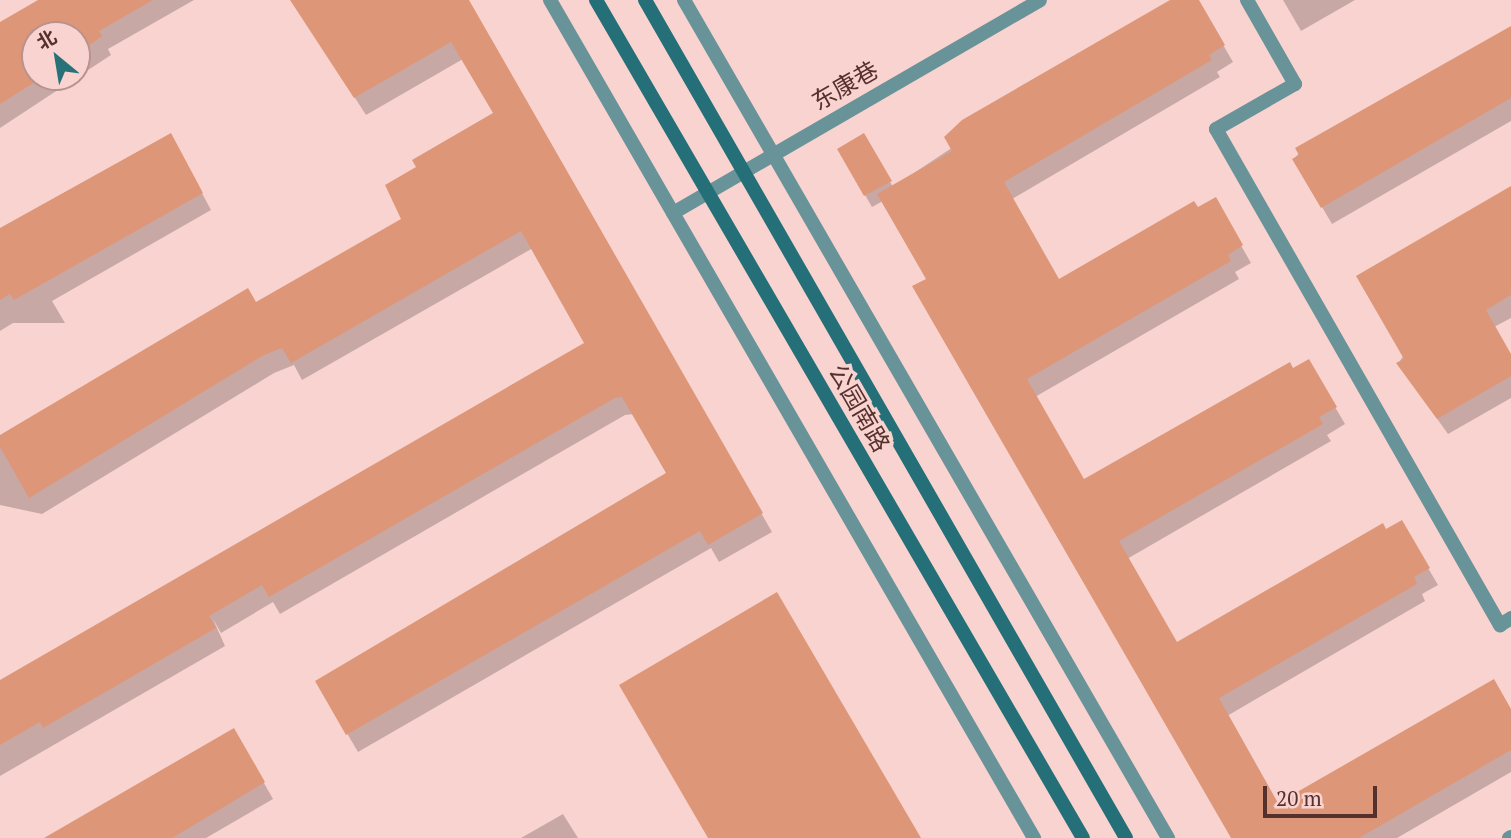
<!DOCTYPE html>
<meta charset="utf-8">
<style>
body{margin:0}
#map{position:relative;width:1511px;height:838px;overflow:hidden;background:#f9d3cf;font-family:"PT Serif","Noto Sans SC",serif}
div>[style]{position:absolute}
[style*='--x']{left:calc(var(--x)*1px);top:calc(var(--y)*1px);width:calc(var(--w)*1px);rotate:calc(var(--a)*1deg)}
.shadow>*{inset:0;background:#0003}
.building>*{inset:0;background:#dd9778}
.minor>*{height:14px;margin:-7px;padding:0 7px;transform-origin:7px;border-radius:7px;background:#689499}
.secondary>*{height:14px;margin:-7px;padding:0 7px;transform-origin:7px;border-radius:7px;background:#257078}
span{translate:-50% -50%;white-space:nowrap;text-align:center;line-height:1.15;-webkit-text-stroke:7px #f9d3cf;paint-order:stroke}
.street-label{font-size:24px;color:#55312e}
.north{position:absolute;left:21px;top:21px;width:70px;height:70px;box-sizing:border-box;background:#f9d3cf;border:2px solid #b7928f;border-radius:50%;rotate:330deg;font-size:19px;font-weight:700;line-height:28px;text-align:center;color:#55312e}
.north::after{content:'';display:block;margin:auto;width:24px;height:32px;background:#287179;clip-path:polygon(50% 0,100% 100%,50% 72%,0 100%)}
.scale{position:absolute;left:1263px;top:786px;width:114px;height:32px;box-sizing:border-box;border:4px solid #55312e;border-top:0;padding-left:9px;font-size:21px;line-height:24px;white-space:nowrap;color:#55312e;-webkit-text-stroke:5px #f9d3cf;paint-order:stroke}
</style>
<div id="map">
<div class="shadow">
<div style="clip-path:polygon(evenodd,44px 0,194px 0,108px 49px,111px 55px,0 128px,0 27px,44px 0,35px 35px,77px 35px,77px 77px,35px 77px,35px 35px)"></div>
<div style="clip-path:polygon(311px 0,467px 0,772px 532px,719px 562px,711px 548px,358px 752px,317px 682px,668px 474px,634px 414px,625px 415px,280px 614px,273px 602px,221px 633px,213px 619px,225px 646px,0 776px,0 682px,586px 344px,533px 248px,302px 380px,294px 365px,274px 373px,42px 514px,0 505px,0 437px,248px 291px,255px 304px,403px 219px,418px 167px,495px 114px,463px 59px,366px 115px,297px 8px)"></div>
<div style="clip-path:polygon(1174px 0,1197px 0,1233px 62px,1217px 72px,1220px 77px,1012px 199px,1059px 281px,1215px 200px,1251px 263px,1235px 272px,1239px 279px,1035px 397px,1083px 481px,1308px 361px,1345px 424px,1327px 435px,1331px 441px,1127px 559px,1176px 645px,1401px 522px,1438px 585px,1422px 594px,1425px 601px,1227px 716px,1277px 805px,1511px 712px,1511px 772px,1397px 838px,1233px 838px,929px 280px,883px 201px,872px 207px,839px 150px,864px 136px,893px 187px)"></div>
<div style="clip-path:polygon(1283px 0,1355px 0,1301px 31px)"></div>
<div style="clip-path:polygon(1511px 27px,1511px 121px,1332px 224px,1294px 159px,1308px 142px)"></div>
<div style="clip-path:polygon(180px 152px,211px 210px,52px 301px,65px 323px,13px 323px,0 331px,0 232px)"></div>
<div style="clip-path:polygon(1511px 188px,1511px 318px,1494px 327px,1511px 357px,1511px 398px,1448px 434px,1398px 364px)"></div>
<div style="clip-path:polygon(234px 730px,273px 799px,206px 838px,46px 838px)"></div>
<div style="clip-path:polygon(563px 814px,578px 838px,521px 838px)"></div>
</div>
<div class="building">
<div style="clip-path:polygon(38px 0,153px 0,99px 31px,102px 36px,77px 54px,77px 35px,35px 35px,35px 77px,43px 77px,0 104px,0 22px)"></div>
<div style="clip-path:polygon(290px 0,469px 0,763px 513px,708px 545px,700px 531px,346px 735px,315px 681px,666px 473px,622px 397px,615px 398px,269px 597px,262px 585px,209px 616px,216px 628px,43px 728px,40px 722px,0 745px,0 680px,584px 343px,521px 231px,291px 363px,282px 348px,264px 355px,29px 498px,0 447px,0 435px,248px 288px,256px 302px,401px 219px,385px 185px,416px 167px,412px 160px,493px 113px,451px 42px,354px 98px)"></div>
<div style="clip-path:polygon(1170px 0,1199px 0,1225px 45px,1209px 55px,1212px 60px,1004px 182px,1059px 279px,1194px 201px,1198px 207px,1216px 197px,1243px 245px,1228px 255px,1231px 261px,1027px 379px,1084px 479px,1290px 362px,1293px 368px,1309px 359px,1337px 407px,1319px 417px,1323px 424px,1119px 541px,1177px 642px,1383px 523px,1386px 529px,1402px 520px,1430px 568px,1414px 577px,1417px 584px,1219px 698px,1278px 803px,1494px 679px,1511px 709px,1511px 750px,1359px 838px,1231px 838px,912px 286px,926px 279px,877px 194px,952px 151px,944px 137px,962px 120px)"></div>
<div style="clip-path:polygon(1511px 26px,1511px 98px,1321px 208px,1292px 159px,1299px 155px,1295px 148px)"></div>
<div style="clip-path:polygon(171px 133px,203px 193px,14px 300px,10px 294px,0 300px,0 228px)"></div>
<div style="clip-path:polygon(864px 133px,892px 181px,864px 196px,837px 149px)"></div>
<div style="clip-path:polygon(1511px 186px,1511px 295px,1486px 310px,1511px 354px,1511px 376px,1437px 419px,1396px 363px,1404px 359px,1356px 276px)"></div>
<div style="clip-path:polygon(777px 592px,921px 838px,708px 838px,619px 685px)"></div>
<div style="clip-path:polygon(234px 728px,265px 782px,189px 828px,172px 838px,44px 838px)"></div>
</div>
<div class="minor">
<div style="--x:550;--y:0;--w:968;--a:59.99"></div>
<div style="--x:684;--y:0;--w:968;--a:59.99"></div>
<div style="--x:1247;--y:0;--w:97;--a:60.3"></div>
<div style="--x:1295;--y:84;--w:91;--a:150.3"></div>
<div style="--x:1216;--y:129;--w:572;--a:60.21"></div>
<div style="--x:1500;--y:625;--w:13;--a:-32"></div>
<div style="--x:673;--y:213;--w:424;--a:-30.1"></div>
<div style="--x:1509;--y:838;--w:2;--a:-27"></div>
</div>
<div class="secondary">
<div style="--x:596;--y:0;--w:969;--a:59.84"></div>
<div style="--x:645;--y:0;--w:966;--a:60.14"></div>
</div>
<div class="street-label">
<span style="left:845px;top:86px;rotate:-30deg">东康巷</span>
<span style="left:859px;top:408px;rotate:60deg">公园南路</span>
</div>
<div class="north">北</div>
<div class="scale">20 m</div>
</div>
